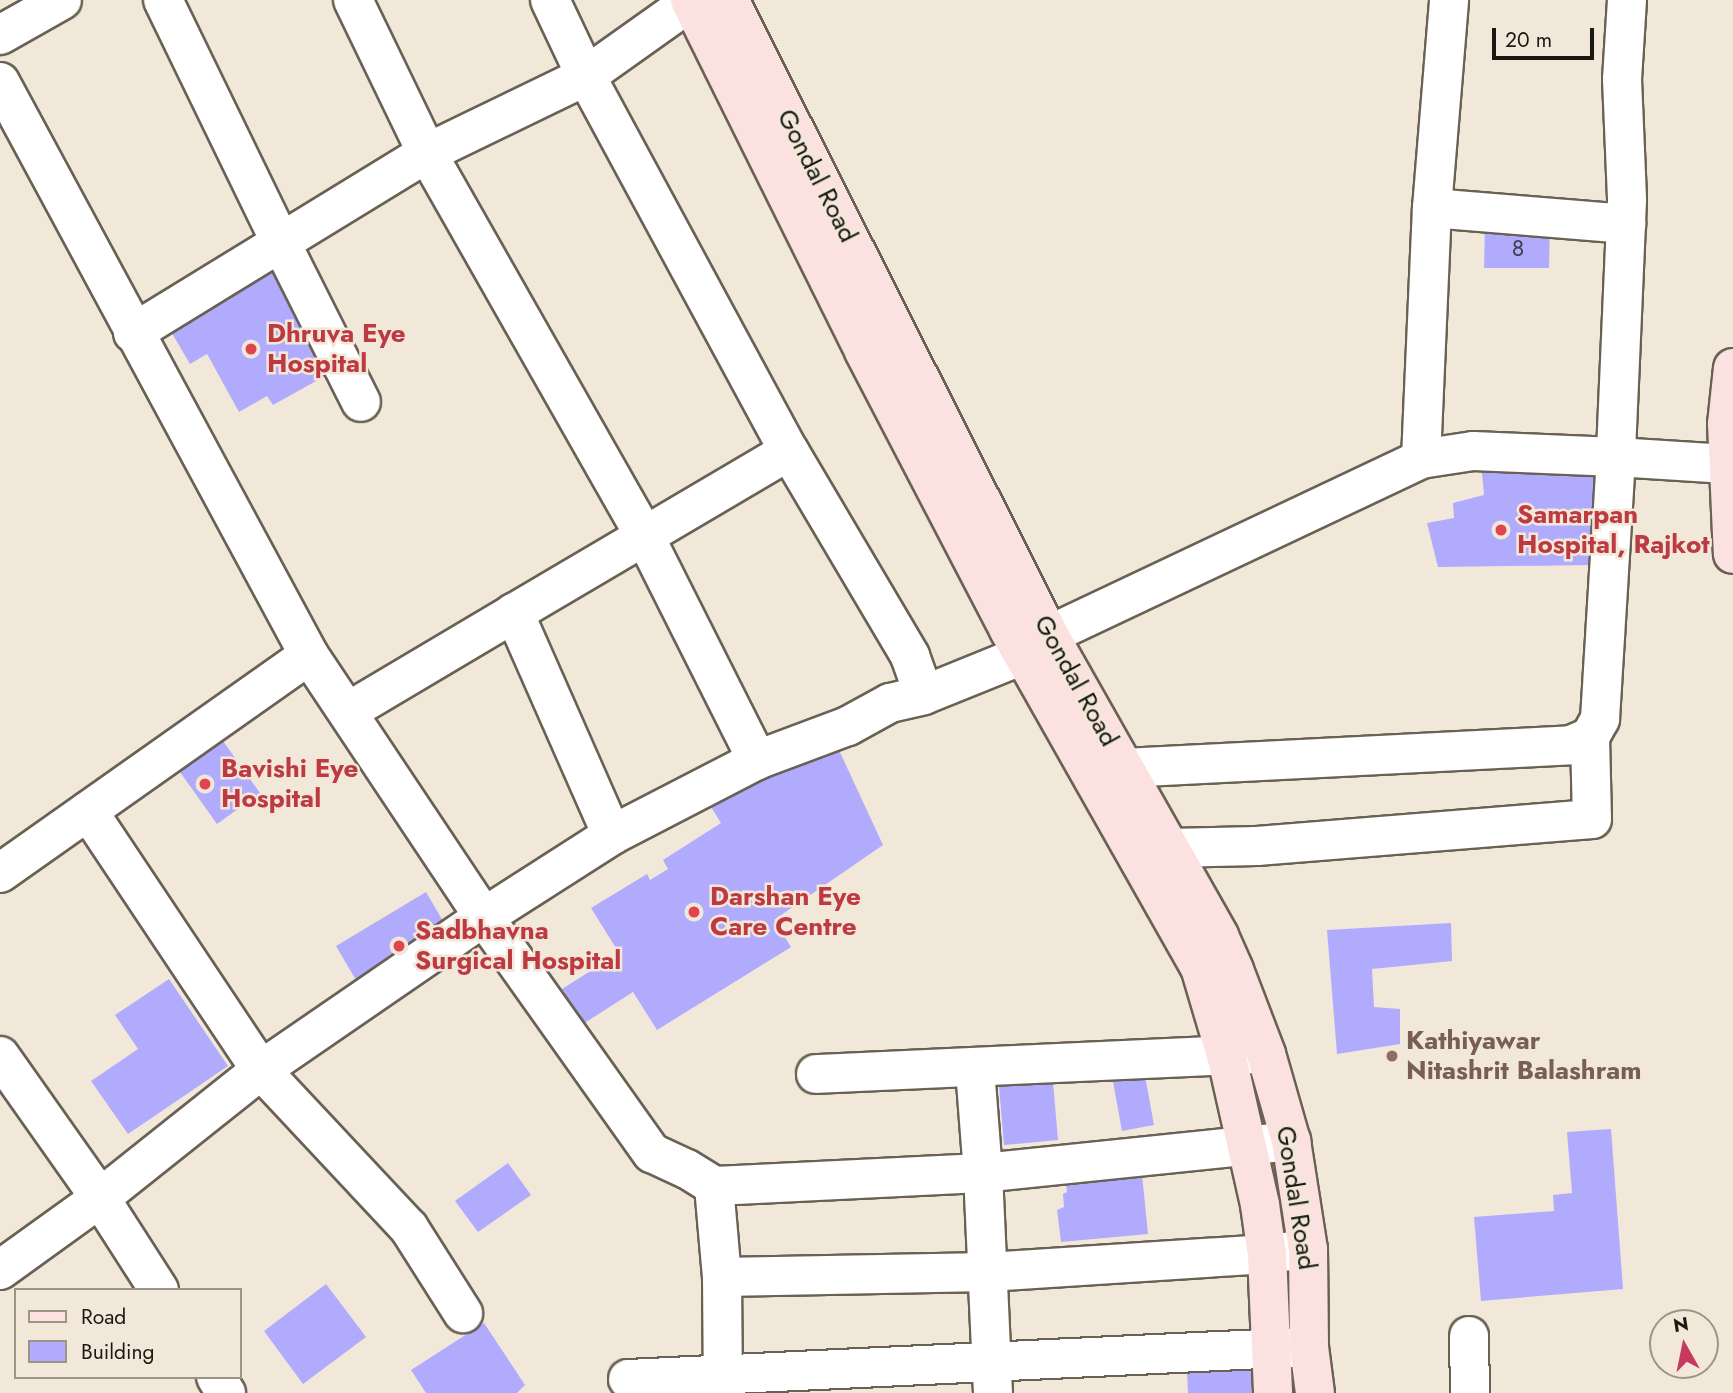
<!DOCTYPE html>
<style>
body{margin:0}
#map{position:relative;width:1733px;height:1393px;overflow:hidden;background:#f2e8d9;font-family:Jost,sans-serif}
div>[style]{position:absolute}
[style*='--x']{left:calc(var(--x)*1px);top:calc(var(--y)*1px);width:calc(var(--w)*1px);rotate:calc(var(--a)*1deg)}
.building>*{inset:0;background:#b1abfe}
.roads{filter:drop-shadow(2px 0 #6a6155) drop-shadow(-2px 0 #6a6155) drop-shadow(0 2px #6a6155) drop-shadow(0 -2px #6a6155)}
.street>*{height:38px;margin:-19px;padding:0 19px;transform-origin:19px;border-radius:19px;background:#fff}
.secondary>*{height:38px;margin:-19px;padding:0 19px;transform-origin:19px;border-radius:19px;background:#fbe2e1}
.dots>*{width:19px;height:19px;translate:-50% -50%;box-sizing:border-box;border:4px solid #f2e8d9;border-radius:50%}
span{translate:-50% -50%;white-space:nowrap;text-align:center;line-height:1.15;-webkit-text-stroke:5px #f2e8d9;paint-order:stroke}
.number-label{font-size:23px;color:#403c4d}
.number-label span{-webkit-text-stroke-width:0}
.street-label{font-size:26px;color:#1b1712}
.health-label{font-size:26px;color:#be3a42;font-weight:700}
.left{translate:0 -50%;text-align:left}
.education-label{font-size:26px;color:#785e54;font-weight:700}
.legend{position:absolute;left:14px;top:1288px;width:228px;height:91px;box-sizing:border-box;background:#f2e8d9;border:2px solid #9c9489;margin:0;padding:9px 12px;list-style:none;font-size:21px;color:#1b1712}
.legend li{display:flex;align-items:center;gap:14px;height:35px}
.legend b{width:35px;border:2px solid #9c9489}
.north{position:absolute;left:1649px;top:1309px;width:70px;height:70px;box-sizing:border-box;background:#f2e8d9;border:2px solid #9c9489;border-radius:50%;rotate:351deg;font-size:19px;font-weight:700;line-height:28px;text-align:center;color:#1b1712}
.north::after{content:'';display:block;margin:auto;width:24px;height:32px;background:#c83960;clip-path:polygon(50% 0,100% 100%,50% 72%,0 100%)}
.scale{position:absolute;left:1492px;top:28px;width:102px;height:32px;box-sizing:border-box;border:4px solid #1b1712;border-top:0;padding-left:9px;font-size:21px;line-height:24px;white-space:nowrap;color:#1b1712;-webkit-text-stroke:5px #f2e8d9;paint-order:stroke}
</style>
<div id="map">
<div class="building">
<div style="clip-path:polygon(1485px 224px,1550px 225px,1549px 268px,1484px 268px)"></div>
<div style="clip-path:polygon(277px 270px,334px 371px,273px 405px,267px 396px,239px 412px,207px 354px,190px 364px,170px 330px)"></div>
<div style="clip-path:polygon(1481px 462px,1599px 466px,1593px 565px,1438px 567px,1427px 523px,1454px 518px,1453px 503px,1484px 495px)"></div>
<div style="clip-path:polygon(223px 741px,260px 793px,217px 824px,180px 772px)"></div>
<div style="clip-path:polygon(838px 748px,883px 845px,774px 920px,791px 947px,657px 1030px,633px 992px,583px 1024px,562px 989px,619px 953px,591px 908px,647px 874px,650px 880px,668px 869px,663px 860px,721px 823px,711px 807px,783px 770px)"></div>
<div style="clip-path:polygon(426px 892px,450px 933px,360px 987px,336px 946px)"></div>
<div style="clip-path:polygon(1451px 923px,1452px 961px,1372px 969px,1374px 1007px,1400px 1009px,1400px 1044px,1337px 1054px,1327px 930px)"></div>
<div style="clip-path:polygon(169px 979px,228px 1066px,128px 1134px,91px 1081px,138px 1049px,115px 1015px)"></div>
<div style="clip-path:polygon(1052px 1070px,1058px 1140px,1004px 1145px,998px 1075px)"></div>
<div style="clip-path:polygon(1145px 1076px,1154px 1125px,1122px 1131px,1113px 1082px)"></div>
<div style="clip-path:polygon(1611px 1129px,1623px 1289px,1481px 1301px,1474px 1217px,1554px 1211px,1553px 1195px,1572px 1193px,1567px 1132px)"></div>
<div style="clip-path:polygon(508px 1163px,531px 1195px,478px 1232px,455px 1201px)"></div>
<div style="clip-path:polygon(1141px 1164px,1148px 1234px,1061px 1242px,1057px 1210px,1064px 1207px,1063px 1194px,1067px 1192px,1065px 1171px)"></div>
<div style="clip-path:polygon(326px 1284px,366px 1337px,303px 1384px,264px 1331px)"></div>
<div style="clip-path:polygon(484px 1323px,525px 1385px,517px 1393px,426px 1393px,411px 1370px)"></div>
<div style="clip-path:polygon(1260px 1366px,1261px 1393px,1188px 1393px,1187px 1370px)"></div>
</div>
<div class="roads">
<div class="street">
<div style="--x:163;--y:0;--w:268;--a:64.1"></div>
<div style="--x:280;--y:241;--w:180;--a:63.3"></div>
<div style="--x:353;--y:0;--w:170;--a:64.2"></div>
<div style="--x:427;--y:153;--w:439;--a:60.4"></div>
<div style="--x:644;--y:535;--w:252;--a:63.3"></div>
<div style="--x:550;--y:0;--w:84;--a:64.7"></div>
<div style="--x:586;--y:76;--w:426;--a:61.6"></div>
<div style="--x:789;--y:451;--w:238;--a:59.4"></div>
<div style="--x:910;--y:656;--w:41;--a:70.3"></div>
<div style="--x:1627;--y:0;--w:79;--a:93.6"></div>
<div style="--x:1622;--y:79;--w:121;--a:87.6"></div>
<div style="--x:1627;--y:200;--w:257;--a:92.5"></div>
<div style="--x:1616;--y:457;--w:111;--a:3.6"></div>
<div style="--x:0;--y:35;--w:71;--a:-29.4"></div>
<div style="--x:0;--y:82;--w:651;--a:61.66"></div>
<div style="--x:309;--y:655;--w:315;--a:56.3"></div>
<div style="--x:484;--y:917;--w:152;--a:-32.6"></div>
<div style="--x:612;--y:835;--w:163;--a:-27.3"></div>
<div style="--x:757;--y:760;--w:97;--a:-20.5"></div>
<div style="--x:848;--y:726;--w:48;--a:-28.7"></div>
<div style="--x:890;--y:703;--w:35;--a:-13"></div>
<div style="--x:924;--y:695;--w:107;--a:-22"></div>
<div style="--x:1023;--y:655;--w:33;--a:-38"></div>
<div style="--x:1049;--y:635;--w:412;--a:-25.3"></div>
<div style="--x:1421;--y:459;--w:251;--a:-87.5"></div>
<div style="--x:1432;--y:208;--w:209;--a:-85.3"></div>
<div style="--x:1432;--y:208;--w:195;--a:4.7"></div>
<div style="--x:133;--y:333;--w:345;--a:-31.5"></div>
<div style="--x:427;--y:153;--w:177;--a:-25.8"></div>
<div style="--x:586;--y:76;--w:131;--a:-35.4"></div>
<div style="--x:349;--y:711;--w:192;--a:-30.7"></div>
<div style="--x:1124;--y:768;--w:448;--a:-2.9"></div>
<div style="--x:1571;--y:745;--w:21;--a:-23"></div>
<div style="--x:1590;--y:737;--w:21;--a:-61"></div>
<div style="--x:1600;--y:719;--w:262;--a:-86.5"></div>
<div style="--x:1616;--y:457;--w:143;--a:-177.6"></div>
<div style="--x:1473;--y:451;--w:53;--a:171.3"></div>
<div style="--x:88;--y:811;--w:311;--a:56.3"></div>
<div style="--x:261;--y:1070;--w:216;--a:46.9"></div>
<div style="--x:409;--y:1228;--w:101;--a:57.6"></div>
<div style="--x:612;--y:835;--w:243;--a:-113.8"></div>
<div style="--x:514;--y:613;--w:319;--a:-30.5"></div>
<div style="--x:1169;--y:848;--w:88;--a:-1.3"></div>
<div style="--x:1257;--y:846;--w:336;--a:-4.6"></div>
<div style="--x:1592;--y:819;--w:82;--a:-91.4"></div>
<div style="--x:0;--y:873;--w:378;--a:-35.2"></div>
<div style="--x:0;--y:1056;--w:174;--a:54.8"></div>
<div style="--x:100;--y:1198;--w:109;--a:57.3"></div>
<div style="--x:975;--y:1069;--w:104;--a:85.6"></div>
<div style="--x:983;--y:1173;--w:220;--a:87.4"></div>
<div style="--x:816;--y:1074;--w:442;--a:-2.6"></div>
<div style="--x:714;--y:1186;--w:269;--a:-2.8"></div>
<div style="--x:983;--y:1173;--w:310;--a:-5.9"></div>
<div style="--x:0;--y:1270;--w:123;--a:-35.8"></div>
<div style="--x:100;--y:1198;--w:206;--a:-38.5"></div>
<div style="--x:261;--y:1070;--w:270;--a:-34.5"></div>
<div style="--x:484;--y:917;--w:290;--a:54.6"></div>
<div style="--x:652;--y:1153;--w:38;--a:25"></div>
<div style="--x:687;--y:1169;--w:32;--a:32"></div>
<div style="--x:714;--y:1186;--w:91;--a:85"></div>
<div style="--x:722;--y:1277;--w:116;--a:89.5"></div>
<div style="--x:722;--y:1277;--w:266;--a:-1.1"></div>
<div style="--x:988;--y:1272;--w:280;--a:-3.7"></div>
<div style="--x:1267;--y:1254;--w:41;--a:-7"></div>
<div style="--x:1469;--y:1336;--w:57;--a:89"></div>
<div style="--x:216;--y:1377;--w:19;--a:58"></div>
<div style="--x:628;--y:1379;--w:677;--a:-2.71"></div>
</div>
<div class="secondary">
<div style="--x:690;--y:0;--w:392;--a:63.6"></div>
<div style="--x:864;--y:351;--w:314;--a:62.5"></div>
<div style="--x:1009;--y:630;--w:387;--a:60.5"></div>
<div style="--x:1200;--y:967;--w:95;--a:73.5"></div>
<div style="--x:1227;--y:1058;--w:151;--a:77.3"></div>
<div style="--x:1260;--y:1205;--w:49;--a:81.9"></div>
<div style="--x:1267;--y:1254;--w:139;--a:87.5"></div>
<div style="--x:729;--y:0;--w:711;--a:63.25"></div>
<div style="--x:1049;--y:635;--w:346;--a:60.5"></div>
<div style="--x:1219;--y:936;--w:37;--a:66"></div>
<div style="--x:1234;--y:970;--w:90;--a:69.1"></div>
<div style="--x:1266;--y:1054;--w:91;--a:74"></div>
<div style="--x:1291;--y:1141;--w:109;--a:81.1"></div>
<div style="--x:1308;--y:1249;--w:98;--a:89.4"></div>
<div style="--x:1309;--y:1347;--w:46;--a:82.6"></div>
<div style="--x:1733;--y:368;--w:56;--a:96.1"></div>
<div style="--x:1727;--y:424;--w:130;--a:87.4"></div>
</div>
</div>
<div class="dots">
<div style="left:251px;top:349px;background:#e0444e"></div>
<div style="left:1501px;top:530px;background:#e0444e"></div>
<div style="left:205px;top:784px;background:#e0444e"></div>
<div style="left:694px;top:912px;background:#e0444e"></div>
<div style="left:399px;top:946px;background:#e0444e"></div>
<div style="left:1392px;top:1056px;background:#8d6e63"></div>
</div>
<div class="number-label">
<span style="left:1518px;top:248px">8</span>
</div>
<div class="street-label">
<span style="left:817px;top:176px;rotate:63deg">Gondal Road</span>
<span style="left:1076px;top:681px;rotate:61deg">Gondal Road</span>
<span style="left:1296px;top:1198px;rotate:81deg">Gondal Road</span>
</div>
<div class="health-label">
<span class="left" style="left:267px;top:349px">Dhruva Eye<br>Hospital</span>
<span class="left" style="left:1517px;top:530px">Samarpan<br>Hospital, Rajkot</span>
<span class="left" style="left:221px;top:784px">Bavishi Eye<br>Hospital</span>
<span class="left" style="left:710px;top:912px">Darshan Eye<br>Care Centre</span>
<span class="left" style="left:415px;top:946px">Sadbhavna<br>Surgical Hospital</span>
</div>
<div class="education-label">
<span class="left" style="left:1406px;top:1056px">Kathiyawar<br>Nitashrit Balashram</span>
</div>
<ul class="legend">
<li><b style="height:9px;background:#fbe2e1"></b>Road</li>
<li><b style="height:19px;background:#b1abfe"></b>Building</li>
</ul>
<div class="north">N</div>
<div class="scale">20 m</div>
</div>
